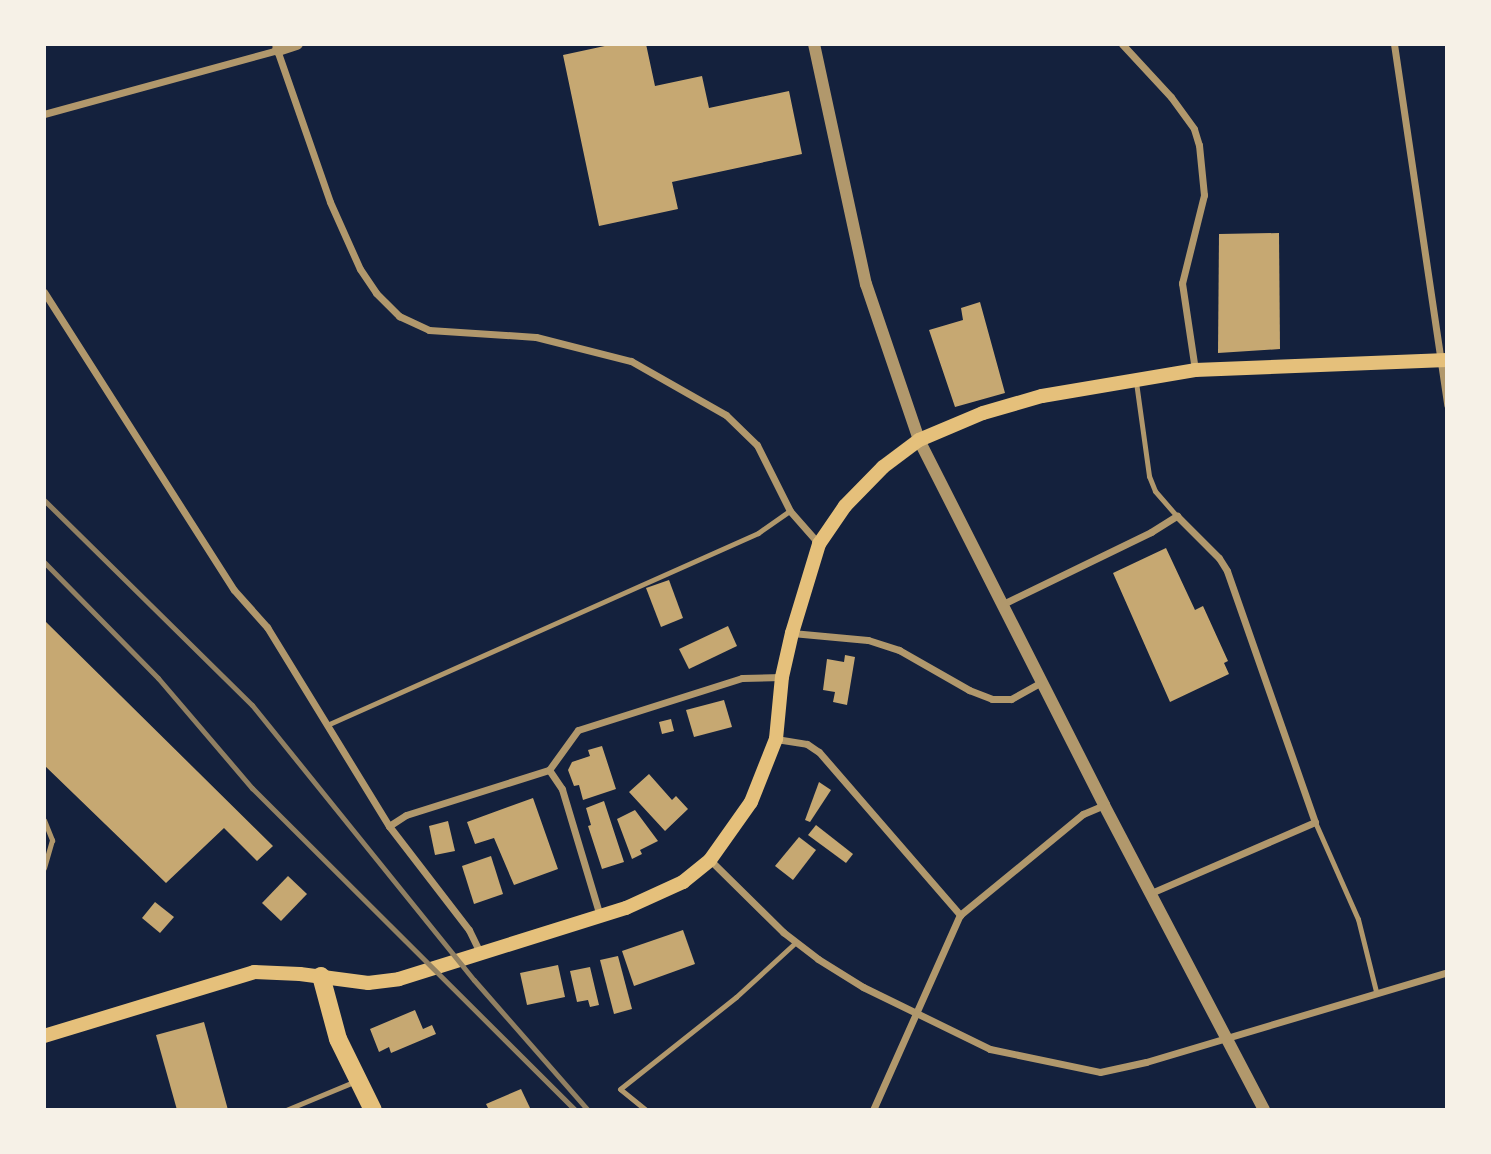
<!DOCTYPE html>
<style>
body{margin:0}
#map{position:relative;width:1491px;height:1154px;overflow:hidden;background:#14213d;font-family:"Nunito Sans",sans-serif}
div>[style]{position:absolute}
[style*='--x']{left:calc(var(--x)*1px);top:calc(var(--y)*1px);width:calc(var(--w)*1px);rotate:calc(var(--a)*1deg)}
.building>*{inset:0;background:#c6a872}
.service>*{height:5px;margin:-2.5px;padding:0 2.5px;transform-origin:2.5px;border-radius:2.5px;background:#b1986c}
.minor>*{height:7px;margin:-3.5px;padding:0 3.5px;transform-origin:3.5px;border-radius:3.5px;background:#b1986c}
.tertiary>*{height:12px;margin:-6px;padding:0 6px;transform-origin:6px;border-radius:6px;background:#b1986c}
.secondary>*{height:14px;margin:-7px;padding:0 7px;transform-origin:7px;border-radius:7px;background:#e5c07b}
.primary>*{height:18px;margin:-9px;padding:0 9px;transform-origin:9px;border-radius:9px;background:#e5c07b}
.rail>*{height:5px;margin:-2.5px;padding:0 2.5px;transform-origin:2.5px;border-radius:2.5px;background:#918062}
span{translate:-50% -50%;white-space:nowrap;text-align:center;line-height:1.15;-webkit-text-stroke:5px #f6f1e7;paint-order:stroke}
.frame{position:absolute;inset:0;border:46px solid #f6f1e7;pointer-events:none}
</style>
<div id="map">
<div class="building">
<div style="clip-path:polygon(614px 44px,646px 44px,655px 86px,702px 76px,709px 108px,789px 91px,802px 154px,672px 182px,678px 209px,599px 226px,563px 55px)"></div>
<div style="clip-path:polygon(1279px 233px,1280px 349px,1218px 353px,1219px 234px)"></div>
<div style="clip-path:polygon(980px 302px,1005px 393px,955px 407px,929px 330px,963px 320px,961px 308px)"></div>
<div style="clip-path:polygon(1166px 548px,1195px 610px,1203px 606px,1228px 661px,1224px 663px,1229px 674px,1170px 702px,1113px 573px)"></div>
<div style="clip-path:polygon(669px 580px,683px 618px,661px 627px,646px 588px)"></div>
<div style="clip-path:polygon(44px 620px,273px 846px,257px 861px,224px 828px,166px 883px,44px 765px)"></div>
<div style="clip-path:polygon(728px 626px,737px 646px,689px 669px,679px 649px)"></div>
<div style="clip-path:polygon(845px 655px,855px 657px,847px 705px,833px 702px,835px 692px,823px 690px,827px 659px,844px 662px)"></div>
<div style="clip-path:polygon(724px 700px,732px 727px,694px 737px,686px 710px)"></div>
<div style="clip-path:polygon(671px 719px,674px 731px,662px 734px,659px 722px)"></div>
<div style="clip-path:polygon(602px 746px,616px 789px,583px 800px,579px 785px,574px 786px,568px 770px,572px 762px,590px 756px,588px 750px)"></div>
<div style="clip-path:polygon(649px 774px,672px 800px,676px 796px,688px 809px,665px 831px,629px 792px)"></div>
<div style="clip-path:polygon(819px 782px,831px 790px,810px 822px,805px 820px)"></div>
<div style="clip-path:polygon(533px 798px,558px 869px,514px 885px,494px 838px,475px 844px,467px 822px)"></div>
<div style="clip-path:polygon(604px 801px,624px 862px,602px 869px,588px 826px,591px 825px,586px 808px)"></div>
<div style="clip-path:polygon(635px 810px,658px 841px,640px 850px,642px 854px,632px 859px,617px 819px)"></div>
<div style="clip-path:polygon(448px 821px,455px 851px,435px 855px,429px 826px)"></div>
<div style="clip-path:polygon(816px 825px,853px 854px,846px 863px,808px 835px)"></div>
<div style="clip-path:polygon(799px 837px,816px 850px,793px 880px,775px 866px)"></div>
<div style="clip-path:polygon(491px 856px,503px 894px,474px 904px,462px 866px)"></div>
<div style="clip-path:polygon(288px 876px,307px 894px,281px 921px,262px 903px)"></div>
<div style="clip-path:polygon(155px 902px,174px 917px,160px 933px,142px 918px)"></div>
<div style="clip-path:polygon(683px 930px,695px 964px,634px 986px,622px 951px)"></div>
<div style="clip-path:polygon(618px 956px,632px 1009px,614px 1014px,600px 960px)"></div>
<div style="clip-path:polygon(558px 965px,565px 997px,527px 1005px,520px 973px)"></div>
<div style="clip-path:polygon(590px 967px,599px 1005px,590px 1007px,588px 1000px,577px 1002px,570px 971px)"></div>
<div style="clip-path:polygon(415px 1010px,423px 1029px,432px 1025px,436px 1034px,391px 1053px,389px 1047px,379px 1052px,370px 1029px)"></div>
<div style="clip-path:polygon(204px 1022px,228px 1110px,177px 1110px,156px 1035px)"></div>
<div style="clip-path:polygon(521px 1089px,531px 1110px,489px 1110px,486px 1104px)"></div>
</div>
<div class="service">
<div style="--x:1136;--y:382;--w:95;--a:82.1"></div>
<div style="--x:1149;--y:476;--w:16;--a:68"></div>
<div style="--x:1155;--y:491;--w:33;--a:49"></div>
<div style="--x:327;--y:725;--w:472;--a:-24"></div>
<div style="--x:758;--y:533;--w:39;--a:-35"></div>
<div style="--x:44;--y:820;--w:22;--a:68"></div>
<div style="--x:52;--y:840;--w:29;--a:106"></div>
<div style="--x:1315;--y:822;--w:106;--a:66.1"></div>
<div style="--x:1358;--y:919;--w:74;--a:76"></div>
<div style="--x:286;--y:1110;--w:76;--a:-22.5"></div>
<div style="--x:646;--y:1110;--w:33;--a:-141"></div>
<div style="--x:620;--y:1089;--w:148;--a:-38.4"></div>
<div style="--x:736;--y:997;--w:81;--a:-42.5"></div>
</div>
<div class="minor">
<div style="--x:275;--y:44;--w:167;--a:70.8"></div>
<div style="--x:330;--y:202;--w:73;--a:65.9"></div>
<div style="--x:360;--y:269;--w:29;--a:56"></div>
<div style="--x:376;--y:293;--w:33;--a:45"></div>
<div style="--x:399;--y:316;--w:33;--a:25"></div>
<div style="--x:429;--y:330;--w:107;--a:3.7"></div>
<div style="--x:536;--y:337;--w:98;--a:14.2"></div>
<div style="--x:631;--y:361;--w:109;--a:29.6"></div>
<div style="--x:726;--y:415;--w:43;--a:44.1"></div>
<div style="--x:757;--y:445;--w:74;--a:63.4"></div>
<div style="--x:790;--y:511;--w:44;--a:48.7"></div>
<div style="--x:1122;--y:44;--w:72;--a:47.2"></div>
<div style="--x:1171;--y:97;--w:39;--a:54"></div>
<div style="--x:1194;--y:129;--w:17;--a:73"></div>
<div style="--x:1199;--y:145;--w:50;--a:84.3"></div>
<div style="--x:1204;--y:195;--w:91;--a:104"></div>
<div style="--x:1182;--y:283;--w:88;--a:81.5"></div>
<div style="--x:1394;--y:44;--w:365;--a:81.6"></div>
<div style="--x:44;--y:114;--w:243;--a:-15.3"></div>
<div style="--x:44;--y:292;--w:353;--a:57.5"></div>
<div style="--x:234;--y:590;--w:50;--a:48.3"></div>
<div style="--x:267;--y:627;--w:233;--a:58.5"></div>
<div style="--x:389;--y:826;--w:131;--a:52.4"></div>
<div style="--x:469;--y:930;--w:25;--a:64"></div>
<div style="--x:1003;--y:604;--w:165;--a:-25.9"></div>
<div style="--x:1151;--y:532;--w:31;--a:-32"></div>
<div style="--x:1177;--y:516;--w:59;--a:45"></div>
<div style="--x:1219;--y:558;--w:15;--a:58"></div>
<div style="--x:1227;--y:571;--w:266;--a:70.7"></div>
<div style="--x:1315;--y:822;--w:179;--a:156.6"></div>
<div style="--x:792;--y:633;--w:76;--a:5.3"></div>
<div style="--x:868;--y:640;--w:33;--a:18"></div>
<div style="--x:899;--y:650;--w:81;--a:29.7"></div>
<div style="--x:969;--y:690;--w:25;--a:21"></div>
<div style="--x:992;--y:699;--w:19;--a:0"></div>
<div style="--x:1011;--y:699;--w:35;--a:-29"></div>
<div style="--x:776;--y:739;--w:31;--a:9"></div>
<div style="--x:807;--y:744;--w:14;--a:34"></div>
<div style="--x:819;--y:752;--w:216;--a:49.1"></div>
<div style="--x:389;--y:826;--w:20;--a:-33"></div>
<div style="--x:406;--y:815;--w:150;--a:-17.5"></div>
<div style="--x:710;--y:860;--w:103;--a:44.6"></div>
<div style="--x:783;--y:932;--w:44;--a:37.6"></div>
<div style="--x:818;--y:959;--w:53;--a:31.9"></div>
<div style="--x:863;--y:987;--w:141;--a:26"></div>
<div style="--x:990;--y:1049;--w:112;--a:11.8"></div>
<div style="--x:1100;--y:1072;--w:47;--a:-12.3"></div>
<div style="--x:1146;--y:1062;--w:314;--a:-16.6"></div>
<div style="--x:600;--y:916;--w:133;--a:-106.7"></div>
<div style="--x:562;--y:789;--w:23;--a:-124"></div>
<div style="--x:549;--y:770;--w:49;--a:-54.1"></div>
<div style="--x:578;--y:730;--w:172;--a:-17.6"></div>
<div style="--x:742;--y:678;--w:40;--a:-1.4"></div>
<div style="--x:873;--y:1110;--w:214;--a:-66"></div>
<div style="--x:960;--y:915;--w:159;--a:-39.4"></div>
<div style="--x:1083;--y:814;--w:23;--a:-23"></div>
</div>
<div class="tertiary">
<div style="--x:814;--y:44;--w:246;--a:77.8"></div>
<div style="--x:866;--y:284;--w:165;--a:71.2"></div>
<div style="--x:919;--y:440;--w:409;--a:63.1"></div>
<div style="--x:1104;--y:805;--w:344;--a:62.3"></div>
<div style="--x:278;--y:50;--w:20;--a:-18"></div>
</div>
<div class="secondary">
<div style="--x:44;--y:1036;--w:220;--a:-16.9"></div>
<div style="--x:254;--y:972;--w:46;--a:2.5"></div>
<div style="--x:300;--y:974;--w:69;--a:7.5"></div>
<div style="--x:368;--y:983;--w:31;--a:-7"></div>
<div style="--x:399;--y:979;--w:238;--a:-17.4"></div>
<div style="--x:626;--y:908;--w:63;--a:-24.5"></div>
<div style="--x:683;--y:882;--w:35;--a:-39"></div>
<div style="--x:710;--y:860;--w:71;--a:-54.7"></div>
<div style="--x:751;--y:802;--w:68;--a:-68.4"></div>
<div style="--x:776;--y:739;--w:62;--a:-84.5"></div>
<div style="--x:782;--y:677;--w:45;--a:-77.2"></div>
<div style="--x:792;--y:633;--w:93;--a:-73.1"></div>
<div style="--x:819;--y:544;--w:46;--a:-55.6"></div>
<div style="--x:845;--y:506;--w:54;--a:-45.7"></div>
<div style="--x:883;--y:467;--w:45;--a:-36.9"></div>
<div style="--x:919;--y:440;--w:69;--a:-22.9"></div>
<div style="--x:983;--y:413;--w:61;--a:-16.1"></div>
<div style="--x:1042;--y:396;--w:155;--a:-9.6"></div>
<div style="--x:1195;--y:370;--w:252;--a:-2.3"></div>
</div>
<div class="primary">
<div style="--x:321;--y:976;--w:65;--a:74.9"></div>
<div style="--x:338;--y:1039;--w:79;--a:63.8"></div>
</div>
<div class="rail">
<div style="--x:44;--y:500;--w:292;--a:44.6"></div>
<div style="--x:252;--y:705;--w:353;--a:51.1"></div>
<div style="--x:474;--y:980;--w:173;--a:48.8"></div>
<div style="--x:44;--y:562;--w:163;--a:45.5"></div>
<div style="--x:158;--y:678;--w:145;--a:49.5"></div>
<div style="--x:252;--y:788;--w:456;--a:44.9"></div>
</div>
<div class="frame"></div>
</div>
